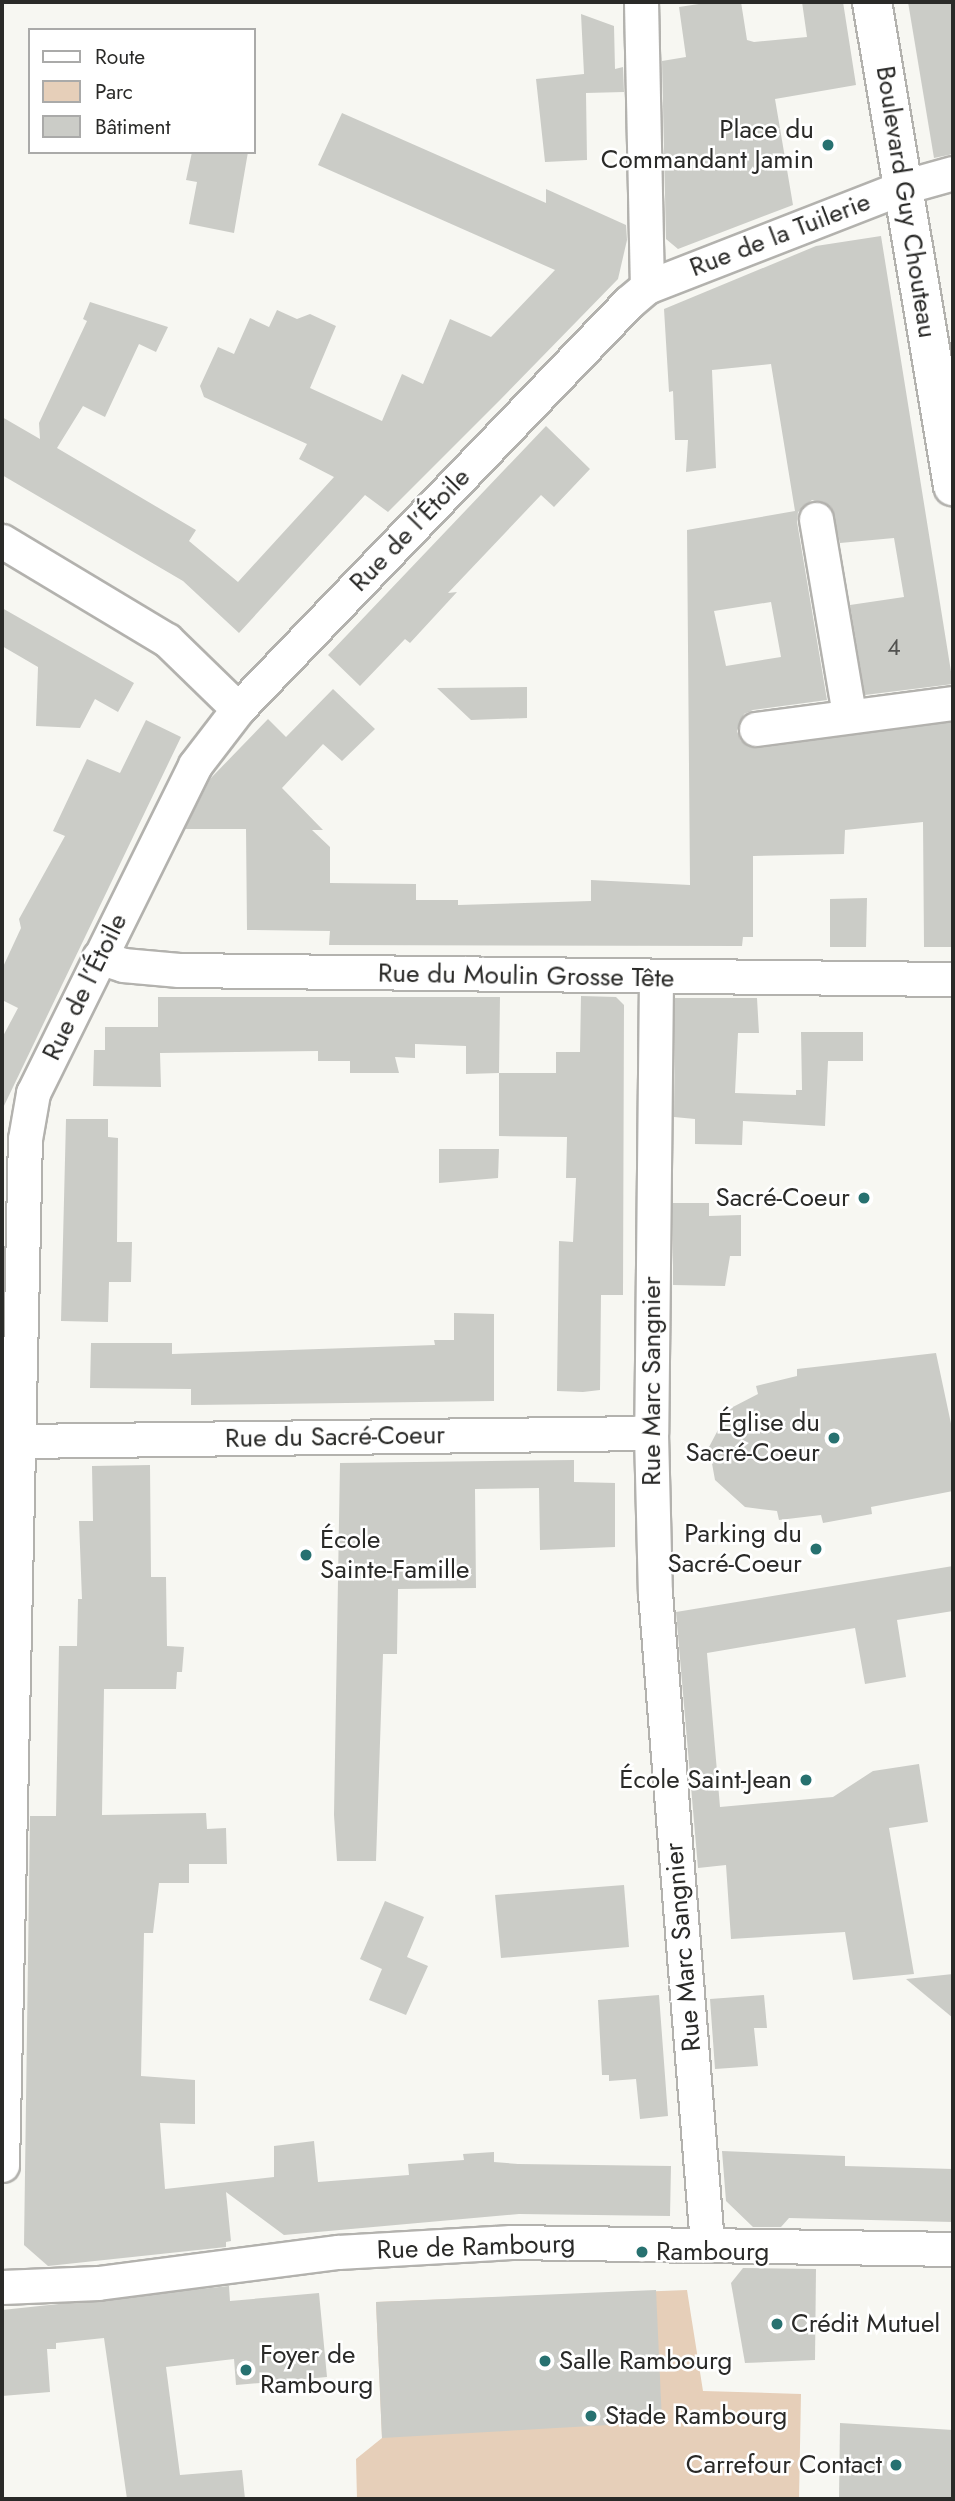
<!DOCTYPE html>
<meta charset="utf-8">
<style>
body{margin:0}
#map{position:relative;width:955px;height:2501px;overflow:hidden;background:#f7f7f2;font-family:Jost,sans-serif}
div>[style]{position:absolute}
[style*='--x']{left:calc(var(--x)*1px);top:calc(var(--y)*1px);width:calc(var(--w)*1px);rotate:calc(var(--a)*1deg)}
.green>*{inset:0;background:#e6cfb9}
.building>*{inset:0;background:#cbccc7}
.roads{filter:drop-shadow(2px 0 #b3b2ae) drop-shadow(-2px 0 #b3b2ae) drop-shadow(0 2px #b3b2ae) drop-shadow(0 -2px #b3b2ae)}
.street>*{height:33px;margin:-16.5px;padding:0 16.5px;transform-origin:16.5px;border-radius:16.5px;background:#fff}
.secondary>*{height:38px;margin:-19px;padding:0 19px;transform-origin:19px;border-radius:19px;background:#fff}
.dots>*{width:19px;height:19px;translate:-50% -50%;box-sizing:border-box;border:4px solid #fff;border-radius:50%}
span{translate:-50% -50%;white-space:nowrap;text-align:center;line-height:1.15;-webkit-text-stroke:5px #fff;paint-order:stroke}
.number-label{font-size:23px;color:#525250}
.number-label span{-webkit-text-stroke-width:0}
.poi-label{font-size:26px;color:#2a2a28}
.right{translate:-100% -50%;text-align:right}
.left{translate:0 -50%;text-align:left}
.street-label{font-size:26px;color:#2a2a28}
.frame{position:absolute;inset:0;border:4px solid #2a2a28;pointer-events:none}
.legend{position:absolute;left:28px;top:28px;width:228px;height:126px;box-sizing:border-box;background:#fff;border:2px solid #aaaaa9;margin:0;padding:9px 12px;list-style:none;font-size:21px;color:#2a2a28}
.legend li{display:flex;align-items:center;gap:14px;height:35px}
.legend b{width:35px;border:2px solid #aaaaa9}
</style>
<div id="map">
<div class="green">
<div style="clip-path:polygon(687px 2290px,703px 2391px,801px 2394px,799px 2499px,357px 2499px,356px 2459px,382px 2438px,376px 2302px)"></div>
</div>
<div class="building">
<div style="clip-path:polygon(712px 2px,741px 2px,747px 40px,754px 42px,807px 37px,802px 2px,843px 2px,856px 85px,775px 99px,793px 205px,678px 249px,666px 239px,662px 61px,686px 57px,679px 7px)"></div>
<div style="clip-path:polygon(908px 2px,953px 2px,953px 154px,934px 158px)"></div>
<div style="clip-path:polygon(581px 14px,614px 26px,615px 69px,623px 67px,624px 92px,586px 93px,587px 160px,545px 162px,536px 79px,584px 74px)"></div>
<div style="clip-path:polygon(342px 113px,546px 203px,546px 189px,626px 225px,627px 240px,618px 279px,500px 400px,388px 512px,365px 495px,239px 633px,183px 581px,2px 475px,2px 417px,40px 439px,39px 423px,87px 321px,83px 319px,90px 302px,168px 327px,156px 352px,139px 344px,105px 417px,83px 406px,57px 448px,196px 530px,189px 541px,238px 582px,334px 477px,299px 459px,307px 444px,204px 397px,200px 386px,218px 347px,234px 354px,250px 318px,269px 327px,277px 310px,297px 319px,310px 314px,336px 326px,310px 388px,382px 421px,402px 374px,423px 384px,450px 319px,491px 337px,555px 270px,318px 165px)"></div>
<div style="clip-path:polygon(192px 152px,248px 152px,234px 233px,189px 224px,197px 182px,186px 180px)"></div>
<div style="clip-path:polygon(evenodd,881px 236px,953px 684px,865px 695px,850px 605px,904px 597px,894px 538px,840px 543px,831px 507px,812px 500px,798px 512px,797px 522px,827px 700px,753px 710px,744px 714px,737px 731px,741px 741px,759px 748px,953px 722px,953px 947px,924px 947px,923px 822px,845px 830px,844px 854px,753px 856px,753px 937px,743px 937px,742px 946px,329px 945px,330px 931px,247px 930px,246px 829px,185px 829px,210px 779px,268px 719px,286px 737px,333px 689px,375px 729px,342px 761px,323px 744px,282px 788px,323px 830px,312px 830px,330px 847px,330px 883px,416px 884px,416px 900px,458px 900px,458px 905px,591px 901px,591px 880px,690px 885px,687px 530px,795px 511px,771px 364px,712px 370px,716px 468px,686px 472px,688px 440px,675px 440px,673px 391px,669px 392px,664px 309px,816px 246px,881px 236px,771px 602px,781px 657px,726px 666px,714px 611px,771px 602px)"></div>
<div style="clip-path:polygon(546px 426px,590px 469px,554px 507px,541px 495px,448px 593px,457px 592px,410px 643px,405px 639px,360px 686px,328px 655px)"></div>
<div style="clip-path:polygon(2px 608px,134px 683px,118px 712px,95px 699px,80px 728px,36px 726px,38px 667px,2px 646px)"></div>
<div style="clip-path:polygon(527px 687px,527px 718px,471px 720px,437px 688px)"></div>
<div style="clip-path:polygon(146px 720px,181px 737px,2px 1110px,2px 1038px,18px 1008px,2px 1000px,2px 969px,21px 928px,19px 919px,65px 836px,53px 831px,87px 759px,120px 773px)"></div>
<div style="clip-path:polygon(867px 898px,866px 947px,830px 947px,830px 899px)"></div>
<div style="clip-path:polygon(581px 996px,616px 997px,624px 1005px,623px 1295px,601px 1295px,600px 1390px,583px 1392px,557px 1391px,559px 1241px,573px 1242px,576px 1178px,566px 1178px,567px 1137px,499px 1136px,499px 1073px,556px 1073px,556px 1052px,580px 1052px)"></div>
<div style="clip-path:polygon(158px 997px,500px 997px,499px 1073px,466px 1074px,466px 1046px,415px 1044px,415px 1058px,395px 1057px,399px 1073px,350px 1073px,350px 1061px,318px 1061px,318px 1051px,160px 1053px,161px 1087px,93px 1086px,94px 1050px,105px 1050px,105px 1027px,158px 1027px)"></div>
<div style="clip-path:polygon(675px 998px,757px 998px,759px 1033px,738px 1033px,735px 1093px,796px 1095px,796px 1090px,802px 1090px,801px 1032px,863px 1032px,863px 1061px,828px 1061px,825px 1126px,743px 1121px,742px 1145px,695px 1144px,695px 1119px,674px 1117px)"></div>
<div style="clip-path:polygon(66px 1119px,108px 1119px,108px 1137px,118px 1138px,117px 1242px,132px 1242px,131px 1282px,109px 1282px,108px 1322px,61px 1321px)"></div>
<div style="clip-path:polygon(439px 1149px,499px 1149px,498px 1178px,439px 1183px)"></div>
<div style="clip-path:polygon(673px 1203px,709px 1203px,709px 1216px,741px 1215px,741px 1256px,730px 1256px,725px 1286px,673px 1285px)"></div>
<div style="clip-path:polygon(454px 1313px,494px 1314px,494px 1401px,191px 1405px,191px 1389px,90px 1388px,91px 1343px,172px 1343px,172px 1354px,435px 1345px,434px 1340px,454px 1340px)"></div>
<div style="clip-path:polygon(936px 1353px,953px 1433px,953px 1491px,871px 1507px,872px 1514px,823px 1523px,821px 1515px,779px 1520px,777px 1511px,745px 1507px,715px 1480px,709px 1447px,729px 1409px,758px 1394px,756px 1386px,797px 1376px,797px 1369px)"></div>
<div style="clip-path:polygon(574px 1460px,574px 1482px,615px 1483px,615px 1547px,540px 1550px,539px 1488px,475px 1489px,476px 1588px,398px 1589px,397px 1654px,383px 1654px,376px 1861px,337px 1861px,334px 1815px,340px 1463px)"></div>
<div style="clip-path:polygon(150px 1465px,151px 1577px,166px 1577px,167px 1646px,184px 1647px,182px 1672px,177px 1672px,176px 1689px,104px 1689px,102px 1815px,206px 1813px,207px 1829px,226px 1828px,227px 1864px,189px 1864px,189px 1883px,159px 1883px,153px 1933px,144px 1933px,141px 2076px,195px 2080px,195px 2124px,160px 2123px,165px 2189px,274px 2177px,274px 2146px,314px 2141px,318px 2182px,409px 2175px,408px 2164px,464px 2160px,463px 2154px,494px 2152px,494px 2162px,518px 2164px,671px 2166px,670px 2216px,519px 2214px,284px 2235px,226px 2192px,231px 2241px,226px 2242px,226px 2247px,48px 2266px,24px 2245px,30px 1816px,56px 1816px,59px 1646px,77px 1646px,78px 1599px,82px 1599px,79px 1521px,93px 1521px,92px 1466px)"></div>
<div style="clip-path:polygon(953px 1566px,953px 1611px,897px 1620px,906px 1677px,865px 1684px,855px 1628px,707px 1653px,720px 1807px,833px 1797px,873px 1771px,919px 1764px,928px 1822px,889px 1828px,914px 1974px,853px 1980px,845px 1932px,731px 1939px,726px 1865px,698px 1868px,676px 1612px)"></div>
<div style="clip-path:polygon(624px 1885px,629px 1947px,501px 1958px,495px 1895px)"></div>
<div style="clip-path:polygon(385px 1901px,424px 1917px,407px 1957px,428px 1966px,406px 2015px,369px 2000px,382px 1969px,360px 1959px)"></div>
<div style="clip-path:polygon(953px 1974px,953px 2018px,906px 1979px)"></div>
<div style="clip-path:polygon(659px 1995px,668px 2116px,640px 2119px,636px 2079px,609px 2081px,609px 2075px,602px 2075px,598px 2000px)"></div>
<div style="clip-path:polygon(764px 1995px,767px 2028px,754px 2028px,758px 2066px,715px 2069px,710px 1999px)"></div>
<div style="clip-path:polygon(722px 2151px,845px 2156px,845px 2166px,953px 2169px,953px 2222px,789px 2218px,781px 2227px,753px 2227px,726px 2201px)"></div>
<div style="clip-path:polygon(743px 2268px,816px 2269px,815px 2360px,745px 2363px,731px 2283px)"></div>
<div style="clip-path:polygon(229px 2286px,230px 2301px,319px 2293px,327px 2377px,236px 2385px,234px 2359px,166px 2367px,180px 2475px,242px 2470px,245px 2499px,127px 2499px,104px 2338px,56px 2343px,56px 2349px,47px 2349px,50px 2392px,2px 2396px,2px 2310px)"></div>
<div style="clip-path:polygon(656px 2290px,662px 2422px,382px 2438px,376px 2302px)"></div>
<div style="clip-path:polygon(840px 2423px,953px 2430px,953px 2499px,839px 2499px)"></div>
</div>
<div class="roads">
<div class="street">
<div style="--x:641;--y:2;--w:285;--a:88.8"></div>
<div style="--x:816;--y:519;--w:199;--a:80.4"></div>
<div style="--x:2;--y:541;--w:192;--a:31"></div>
<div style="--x:167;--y:640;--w:99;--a:44.2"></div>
<div style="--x:756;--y:729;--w:199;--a:-7.5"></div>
<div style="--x:99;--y:957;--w:25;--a:18"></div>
<div style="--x:123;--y:965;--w:56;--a:5.1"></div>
<div style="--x:179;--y:970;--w:774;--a:0.67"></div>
<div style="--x:656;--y:978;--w:455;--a:90.6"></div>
<div style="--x:651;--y:1433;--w:160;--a:88.6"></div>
<div style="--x:655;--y:1593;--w:653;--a:85.43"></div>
<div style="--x:19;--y:1441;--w:632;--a:-0.73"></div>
<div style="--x:2;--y:2165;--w:1026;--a:-88.72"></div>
<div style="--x:25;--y:1139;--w:47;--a:-80.1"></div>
<div style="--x:33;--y:1093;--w:366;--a:-63.7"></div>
<div style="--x:195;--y:765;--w:71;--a:-52.5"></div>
<div style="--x:238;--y:709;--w:564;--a:-46.15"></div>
<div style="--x:629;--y:302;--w:23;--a:-40"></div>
<div style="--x:647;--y:287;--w:275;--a:-21.3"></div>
<div style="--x:903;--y:187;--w:52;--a:-15.6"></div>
<div style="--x:2;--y:2287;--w:96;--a:-2.4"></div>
<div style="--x:98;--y:2283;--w:242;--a:-7.4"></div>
<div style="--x:338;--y:2252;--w:173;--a:-3.3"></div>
<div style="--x:511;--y:2242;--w:442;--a:0.9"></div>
</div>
<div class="secondary">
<div style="--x:872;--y:2;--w:491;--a:80.5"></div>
</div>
</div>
<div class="dots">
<div style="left:828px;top:145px;background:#277170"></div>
<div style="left:864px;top:1198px;background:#277170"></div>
<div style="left:834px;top:1438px;background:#277170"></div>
<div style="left:816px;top:1549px;background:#277170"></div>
<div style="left:306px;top:1555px;background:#277170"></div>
<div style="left:806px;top:1780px;background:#277170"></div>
<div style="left:642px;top:2252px;background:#277170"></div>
<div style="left:777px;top:2324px;background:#277170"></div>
<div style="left:545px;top:2361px;background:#277170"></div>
<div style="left:246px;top:2370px;background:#277170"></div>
<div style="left:591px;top:2416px;background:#277170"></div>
<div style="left:896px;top:2465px;background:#277170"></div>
</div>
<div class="number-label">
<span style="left:894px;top:647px">4</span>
</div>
<div class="poi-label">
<span class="right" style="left:814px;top:145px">Place du<br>Commandant Jamin</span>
<span class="right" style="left:850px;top:1198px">Sacré-Coeur</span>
<span class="right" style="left:820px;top:1438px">Église du<br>Sacré-Coeur</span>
<span class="right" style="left:802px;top:1549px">Parking du<br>Sacré-Coeur</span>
<span class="left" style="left:320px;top:1555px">École<br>Sainte-Famille</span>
<span class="right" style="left:792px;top:1780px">École Saint-Jean</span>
<span class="left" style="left:656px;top:2252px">Rambourg</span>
<span class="left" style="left:791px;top:2324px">Crédit Mutuel</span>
<span class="left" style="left:260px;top:2370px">Foyer de<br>Rambourg</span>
<span class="left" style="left:559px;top:2361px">Salle Rambourg</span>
<span class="left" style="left:605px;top:2416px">Stade Rambourg</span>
<span class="right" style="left:882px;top:2465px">Carrefour Contact</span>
</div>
<div class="street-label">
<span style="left:906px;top:202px;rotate:81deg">Boulevard Guy Chouteau</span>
<span style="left:780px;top:235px;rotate:-21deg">Rue de la Tuilerie</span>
<span style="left:410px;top:530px;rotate:-46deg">Rue de l’Étoile</span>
<span style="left:526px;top:976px;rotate:1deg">Rue du Moulin Grosse Tête</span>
<span style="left:85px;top:987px;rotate:-64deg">Rue de l’Étoile</span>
<span style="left:652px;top:1381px;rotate:-90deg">Rue Marc Sangnier</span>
<span style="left:335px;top:1437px;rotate:-1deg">Rue du Sacré-Coeur</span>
<span style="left:683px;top:1947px;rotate:-95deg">Rue Marc Sangnier</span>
<span style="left:476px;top:2247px;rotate:-2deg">Rue de Rambourg</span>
</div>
<div class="frame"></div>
<ul class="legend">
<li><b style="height:9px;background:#fff"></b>Route</li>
<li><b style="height:19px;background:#e6cfb9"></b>Parc</li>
<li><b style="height:19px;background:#cbccc7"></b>Bâtiment</li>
</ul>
</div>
